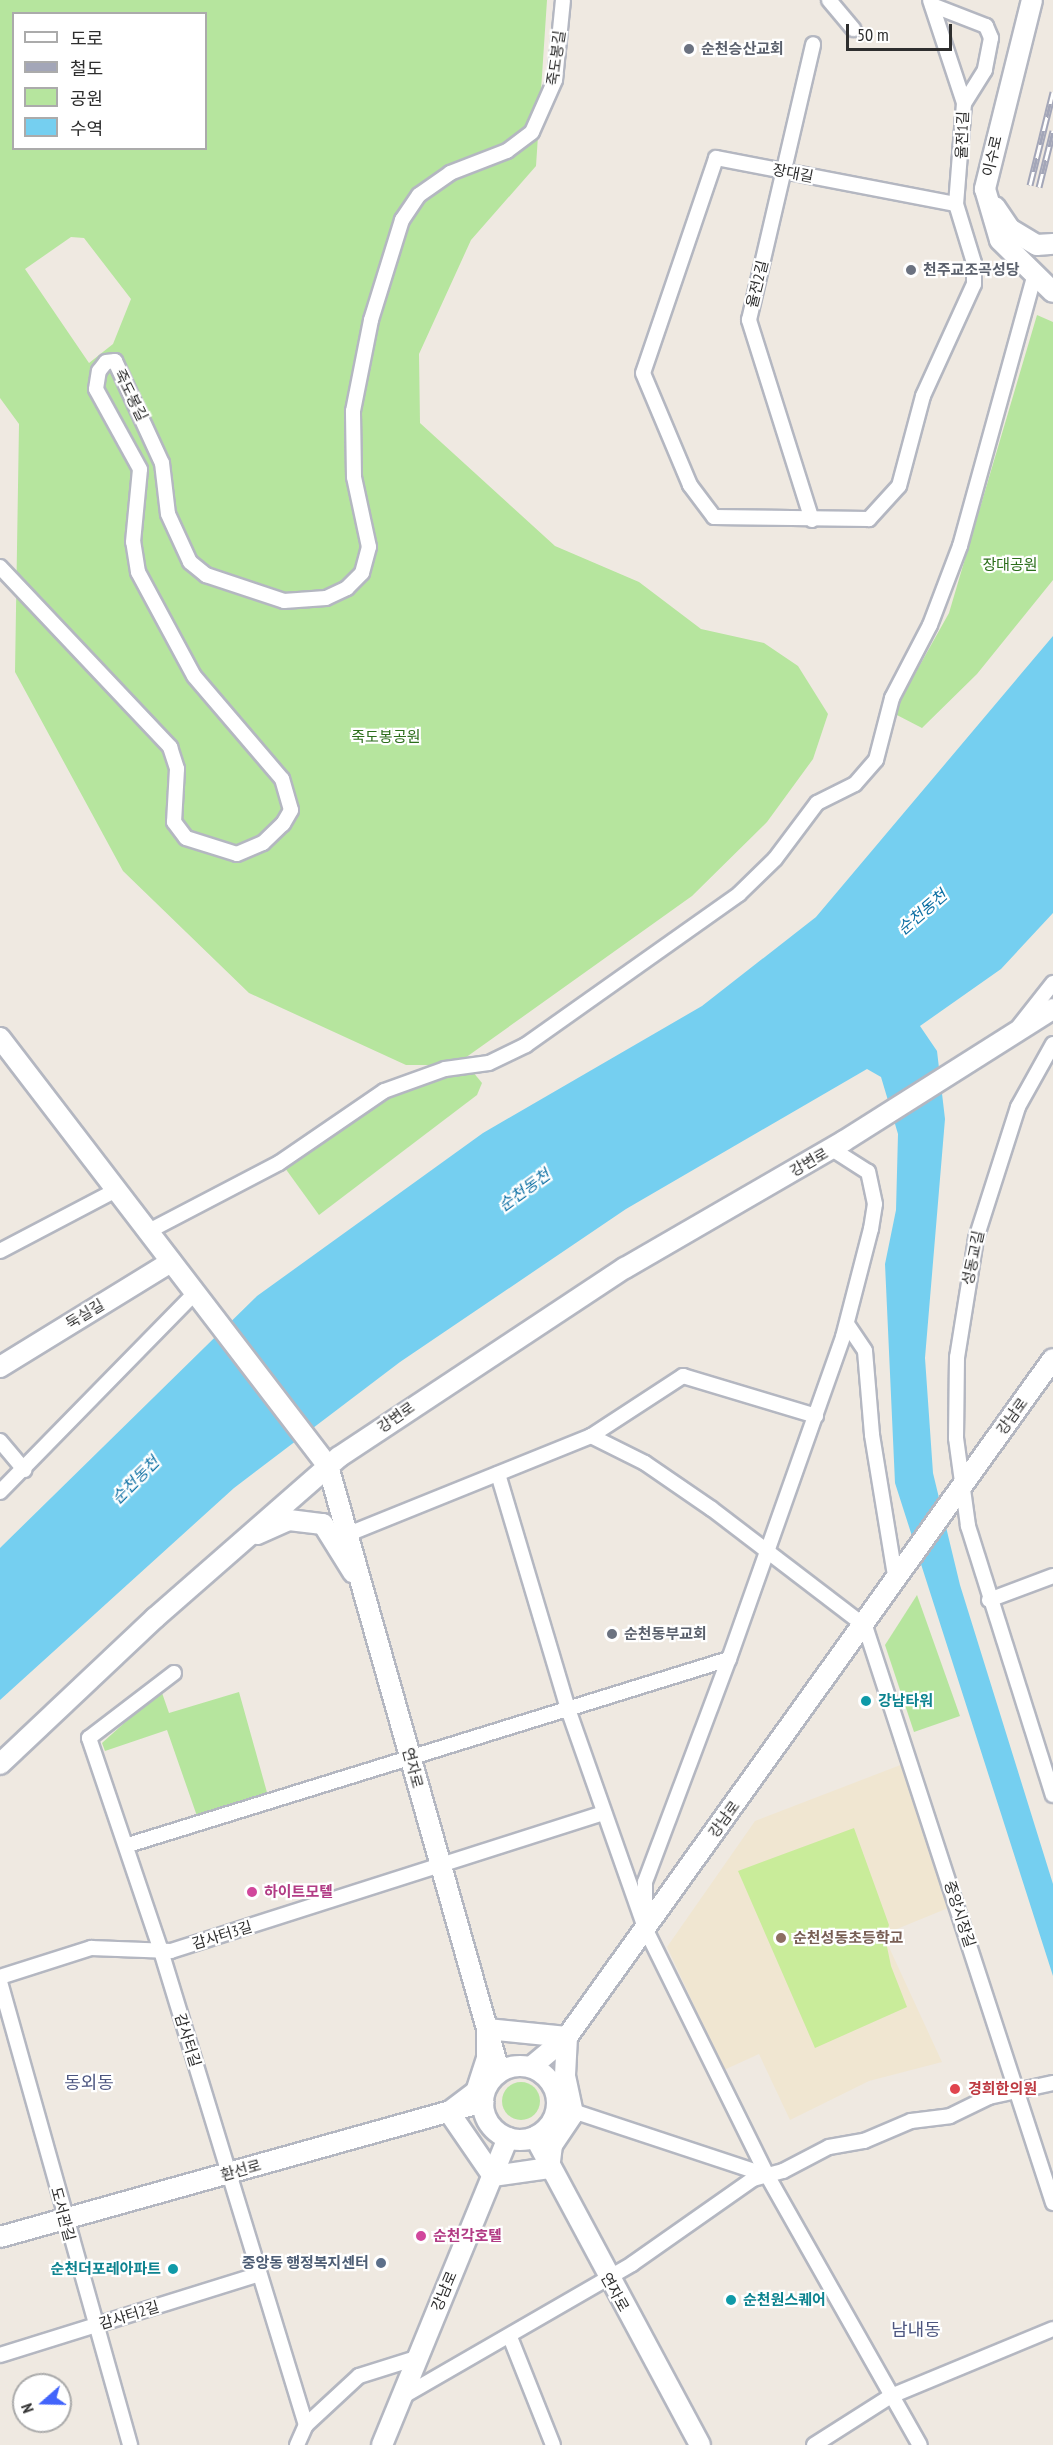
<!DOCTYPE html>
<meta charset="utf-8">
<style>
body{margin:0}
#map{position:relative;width:1053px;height:2445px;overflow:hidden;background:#efe9e1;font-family:"PT Sans Narrow","Noto Sans KR",sans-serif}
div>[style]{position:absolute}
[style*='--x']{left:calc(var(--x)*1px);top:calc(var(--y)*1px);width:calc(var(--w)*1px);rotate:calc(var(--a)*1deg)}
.education>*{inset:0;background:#f0e6d1}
.green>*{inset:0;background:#b6e59e}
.round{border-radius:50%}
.pitch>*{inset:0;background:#c9ec9a}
.water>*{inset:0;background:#75cff0}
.roads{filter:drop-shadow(2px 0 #b4b7c1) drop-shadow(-2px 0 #b4b7c1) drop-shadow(0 2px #b4b7c1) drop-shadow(0 -2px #b4b7c1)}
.street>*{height:14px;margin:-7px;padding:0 7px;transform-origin:7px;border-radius:7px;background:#fff}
.secondary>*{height:20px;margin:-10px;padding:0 10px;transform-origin:10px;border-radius:10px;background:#fff}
.secondary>.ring{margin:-10px;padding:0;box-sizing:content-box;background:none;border:20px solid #fff;border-radius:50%}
.rail>*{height:7px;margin-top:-3.5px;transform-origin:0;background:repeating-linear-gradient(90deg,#fff 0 14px,#a3a6b8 0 28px);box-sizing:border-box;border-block:2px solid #a3a6b8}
.dots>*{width:16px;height:16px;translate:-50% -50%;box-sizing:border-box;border:3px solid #fff;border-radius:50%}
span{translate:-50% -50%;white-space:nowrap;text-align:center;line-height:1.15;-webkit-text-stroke:4.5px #fff;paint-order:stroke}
.worship-label{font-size:15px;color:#5b616d;font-weight:700}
.left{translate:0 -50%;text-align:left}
.street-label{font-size:15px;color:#2e2e2e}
.park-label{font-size:15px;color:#2c6e1b}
.culture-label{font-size:15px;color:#0d838f;font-weight:700}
.right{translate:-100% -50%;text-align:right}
.hotel-label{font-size:15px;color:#b23c85;font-weight:700}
.education-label{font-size:15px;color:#785e54;font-weight:700}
.health-label{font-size:15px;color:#be3a42;font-weight:700}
.service-label{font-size:15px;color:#4e5e75;font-weight:700}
.water-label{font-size:16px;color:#0d6fa3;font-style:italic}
.quarter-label{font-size:18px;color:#4d5680}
.legend{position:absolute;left:12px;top:12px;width:195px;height:138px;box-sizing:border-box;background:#fff;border:2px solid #ababab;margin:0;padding:8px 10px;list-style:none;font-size:18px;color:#2e2e2e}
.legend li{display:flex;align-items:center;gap:12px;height:30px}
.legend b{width:30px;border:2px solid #ababab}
.north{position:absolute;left:12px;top:2373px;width:60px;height:60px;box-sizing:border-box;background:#fff;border:2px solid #ababab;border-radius:50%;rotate:250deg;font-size:16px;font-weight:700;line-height:24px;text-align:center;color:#2e2e2e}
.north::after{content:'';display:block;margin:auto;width:21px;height:27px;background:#4264fb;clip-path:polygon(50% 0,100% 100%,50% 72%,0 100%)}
.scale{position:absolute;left:846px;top:24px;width:106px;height:27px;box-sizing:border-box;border:3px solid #2e2e2e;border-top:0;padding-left:8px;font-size:18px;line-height:21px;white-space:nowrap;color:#2e2e2e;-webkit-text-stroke:4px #fff;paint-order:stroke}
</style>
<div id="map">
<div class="education">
<div style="clip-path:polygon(903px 1764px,953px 1906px,892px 1931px,888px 1945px,942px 2062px,869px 2081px,790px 2120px,759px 2054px,724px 2070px,667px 1947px,755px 1821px)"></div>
</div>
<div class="green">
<div style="clip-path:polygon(evenodd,0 0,547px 0,536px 166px,471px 240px,419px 354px,420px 423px,555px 546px,639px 582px,701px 629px,764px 643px,798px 666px,828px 714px,813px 759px,767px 822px,692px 896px,465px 1058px,439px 1065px,406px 1065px,249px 993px,123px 871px,15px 672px,19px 424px,0 398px,0 0,14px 14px,206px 14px,206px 148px,14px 148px,14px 14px,0 0,71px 237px,84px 238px,131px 299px,113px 344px,89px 363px,25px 269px,71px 237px)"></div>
<div style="clip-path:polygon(1037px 315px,1053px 322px,1053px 580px,977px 674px,922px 728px,893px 713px,949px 613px)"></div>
<div style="clip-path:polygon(473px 1072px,482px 1083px,477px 1095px,319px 1215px,285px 1168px,406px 1085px)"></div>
<div style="clip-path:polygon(917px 1595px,960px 1716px,914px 1732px,885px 1645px)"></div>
<div style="clip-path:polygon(161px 1690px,169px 1713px,239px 1692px,268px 1796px,198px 1819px,167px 1730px,105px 1751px,102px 1743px)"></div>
<div class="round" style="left:502px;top:2082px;width:38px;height:38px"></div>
</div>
<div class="pitch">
<div style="clip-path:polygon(854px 1828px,889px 1925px,885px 1937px,891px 1966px,907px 2007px,815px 2048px,738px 1871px)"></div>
</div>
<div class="water">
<div style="clip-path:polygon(1053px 636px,1053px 913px,1001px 969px,920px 1026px,937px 1051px,945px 1119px,925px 1358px,933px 1473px,960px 1585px,1053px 1884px,1053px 1976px,895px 1483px,885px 1264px,896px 1210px,898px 1134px,881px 1077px,867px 1069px,626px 1209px,400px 1362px,234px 1488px,0 1700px,0 1548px,257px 1296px,483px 1133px,702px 1006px,816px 917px)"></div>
</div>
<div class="roads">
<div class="street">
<div style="--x:829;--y:0;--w:38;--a:50"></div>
<div style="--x:930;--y:0;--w:108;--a:71.7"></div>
<div style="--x:964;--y:103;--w:101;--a:94.5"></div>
<div style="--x:956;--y:204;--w:62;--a:73"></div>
<div style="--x:974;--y:263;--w:21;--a:90"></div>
<div style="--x:974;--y:284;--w:123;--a:114.5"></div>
<div style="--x:923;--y:396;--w:93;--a:104.9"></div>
<div style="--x:899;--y:486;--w:45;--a:132.3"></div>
<div style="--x:869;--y:519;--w:155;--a:-179.3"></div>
<div style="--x:714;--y:517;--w:40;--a:-127"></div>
<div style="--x:690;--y:485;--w:121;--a:-112.8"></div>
<div style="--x:643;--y:373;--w:227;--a:-71.2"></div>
<div style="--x:716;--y:158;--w:244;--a:10.9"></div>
<div style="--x:932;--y:5;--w:58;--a:21.3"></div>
<div style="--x:986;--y:26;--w:13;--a:67"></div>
<div style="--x:991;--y:38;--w:33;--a:101"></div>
<div style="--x:985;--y:70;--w:39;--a:122"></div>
<div style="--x:812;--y:520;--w:210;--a:-107.5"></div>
<div style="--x:749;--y:320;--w:283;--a:-76.9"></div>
<div style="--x:0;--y:567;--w:248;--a:46.6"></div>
<div style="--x:170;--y:747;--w:23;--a:72"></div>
<div style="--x:177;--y:769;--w:53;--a:93.2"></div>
<div style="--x:174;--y:822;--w:20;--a:53"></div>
<div style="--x:186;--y:838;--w:53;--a:17.4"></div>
<div style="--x:237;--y:854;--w:28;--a:-23"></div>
<div style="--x:263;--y:843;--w:28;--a:-44"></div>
<div style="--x:283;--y:824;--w:16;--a:-60"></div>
<div style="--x:291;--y:810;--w:32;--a:-106"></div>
<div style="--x:282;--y:779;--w:135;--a:-130.5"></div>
<div style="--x:194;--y:676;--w:118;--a:-118.3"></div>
<div style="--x:138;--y:572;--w:30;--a:-99"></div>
<div style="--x:133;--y:542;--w:73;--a:-84.5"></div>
<div style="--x:140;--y:469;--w:91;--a:-118.8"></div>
<div style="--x:96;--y:389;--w:18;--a:-81"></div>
<div style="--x:99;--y:371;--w:11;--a:-52"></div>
<div style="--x:106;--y:362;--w:9;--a:-6"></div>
<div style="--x:115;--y:361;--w:112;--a:65.3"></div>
<div style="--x:162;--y:463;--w:51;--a:83.3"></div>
<div style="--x:168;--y:514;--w:53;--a:65.4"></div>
<div style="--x:190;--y:562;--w:21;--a:39"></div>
<div style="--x:206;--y:575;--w:82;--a:18.4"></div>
<div style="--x:284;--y:601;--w:42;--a:-4.1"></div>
<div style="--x:326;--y:598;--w:23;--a:-25"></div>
<div style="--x:347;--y:588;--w:21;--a:-45"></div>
<div style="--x:362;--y:573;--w:27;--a:-75"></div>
<div style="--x:369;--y:547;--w:72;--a:-102.1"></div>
<div style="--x:354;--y:477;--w:66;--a:-90.9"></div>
<div style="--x:353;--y:411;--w:93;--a:-78.8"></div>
<div style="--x:371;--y:320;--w:105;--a:-72.8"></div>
<div style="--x:402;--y:220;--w:30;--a:-56"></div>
<div style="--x:419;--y:195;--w:38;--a:-35"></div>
<div style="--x:450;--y:173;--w:61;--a:-21.1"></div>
<div style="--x:507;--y:151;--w:31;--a:-37"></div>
<div style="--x:532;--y:132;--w:57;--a:-66.1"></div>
<div style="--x:555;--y:80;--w:80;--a:-84.3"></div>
<div style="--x:1019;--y:1026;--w:55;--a:-51.7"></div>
<div style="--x:1053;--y:1044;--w:72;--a:119.1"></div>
<div style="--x:1018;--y:1107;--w:139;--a:107.7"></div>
<div style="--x:976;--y:1239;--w:120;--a:99.1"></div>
<div style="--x:957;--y:1357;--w:81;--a:90.7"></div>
<div style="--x:956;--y:1438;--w:89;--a:82.2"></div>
<div style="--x:968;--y:1526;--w:282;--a:72.5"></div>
<div style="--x:147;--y:1232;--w:149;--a:-27.6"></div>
<div style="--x:279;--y:1163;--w:127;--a:-34.4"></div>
<div style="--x:384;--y:1091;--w:65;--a:-19.8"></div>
<div style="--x:445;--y:1069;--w:44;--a:-7.8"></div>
<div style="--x:489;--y:1063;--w:41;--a:-25.9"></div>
<div style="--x:526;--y:1045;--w:261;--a:-35.3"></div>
<div style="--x:739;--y:894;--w:50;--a:-44.2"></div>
<div style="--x:775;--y:859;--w:70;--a:-53.1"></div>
<div style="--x:817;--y:803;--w:42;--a:-26.6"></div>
<div style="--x:855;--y:784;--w:32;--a:-49"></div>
<div style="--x:876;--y:760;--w:64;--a:-75.5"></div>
<div style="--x:892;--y:698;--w:82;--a:-62.5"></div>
<div style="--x:930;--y:625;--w:85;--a:-69.2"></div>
<div style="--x:960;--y:546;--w:278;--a:-74.6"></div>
<div style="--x:0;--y:1251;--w:131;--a:-27.7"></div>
<div style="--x:847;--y:1324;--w:32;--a:56"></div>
<div style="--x:865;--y:1351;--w:84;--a:85.2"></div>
<div style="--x:872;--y:1435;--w:149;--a:80.7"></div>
<div style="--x:591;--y:1436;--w:110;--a:-33.1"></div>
<div style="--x:683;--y:1376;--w:139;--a:16.7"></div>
<div style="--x:0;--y:1441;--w:38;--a:50"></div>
<div style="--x:498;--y:1474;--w:245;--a:73.4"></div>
<div style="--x:568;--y:1709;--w:232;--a:70.6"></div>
<div style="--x:645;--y:1928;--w:275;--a:63.7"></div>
<div style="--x:767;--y:2175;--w:310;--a:60.5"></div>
<div style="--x:0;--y:1492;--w:277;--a:-45.6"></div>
<div style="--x:351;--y:1533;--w:259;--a:-22"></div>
<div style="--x:591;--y:1436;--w:60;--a:26.6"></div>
<div style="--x:645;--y:1463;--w:81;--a:34.5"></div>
<div style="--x:712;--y:1509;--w:193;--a:37.4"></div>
<div style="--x:865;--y:1626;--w:607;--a:71.95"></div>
<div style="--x:989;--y:1600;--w:68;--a:-20.6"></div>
<div style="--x:174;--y:1673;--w:107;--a:142.6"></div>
<div style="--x:89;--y:1738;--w:225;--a:71.3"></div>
<div style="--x:161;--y:1951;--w:496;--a:73"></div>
<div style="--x:128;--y:1845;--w:629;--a:-17.2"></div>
<div style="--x:729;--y:1659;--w:342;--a:-70.5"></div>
<div style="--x:843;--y:1337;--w:112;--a:-75.5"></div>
<div style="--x:871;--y:1229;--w:25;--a:-81"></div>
<div style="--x:875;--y:1204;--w:33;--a:-102"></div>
<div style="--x:868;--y:1172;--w:43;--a:-147.4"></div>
<div style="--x:645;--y:1914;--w:32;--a:-90"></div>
<div style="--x:645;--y:1882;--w:238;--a:-69.4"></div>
<div style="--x:0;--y:1977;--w:96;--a:-17.7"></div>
<div style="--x:91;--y:1948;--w:80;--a:2.1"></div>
<div style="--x:171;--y:1951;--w:454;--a:-17.7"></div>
<div style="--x:0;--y:1982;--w:481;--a:74.3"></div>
<div style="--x:558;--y:2106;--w:220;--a:18.3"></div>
<div style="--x:510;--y:2337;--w:116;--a:68.3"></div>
<div style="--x:0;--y:2355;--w:269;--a:-17.3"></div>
<div style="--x:402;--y:2397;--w:266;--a:-30"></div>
<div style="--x:632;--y:2264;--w:148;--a:-35.1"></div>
<div style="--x:753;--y:2179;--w:31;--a:-15"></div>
<div style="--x:783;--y:2171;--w:52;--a:-27.6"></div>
<div style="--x:829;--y:2147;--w:36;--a:-10"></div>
<div style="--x:864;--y:2141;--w:51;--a:-23.1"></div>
<div style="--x:911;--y:2121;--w:39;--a:-7"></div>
<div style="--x:950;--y:2116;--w:43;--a:-26"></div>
<div style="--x:989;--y:2097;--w:66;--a:-12.3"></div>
<div style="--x:297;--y:2445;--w:22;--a:-66"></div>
<div style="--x:306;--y:2425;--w:72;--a:-42.8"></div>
<div style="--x:359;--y:2376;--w:60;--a:-17.5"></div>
<div style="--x:814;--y:2445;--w:91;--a:-32.5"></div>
<div style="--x:891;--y:2396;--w:175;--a:-22.5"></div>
</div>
<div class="secondary">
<div style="--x:1032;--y:0;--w:195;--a:104"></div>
<div style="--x:985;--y:189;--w:53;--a:73.6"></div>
<div style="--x:1000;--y:240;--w:74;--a:44.5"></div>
<div style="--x:995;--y:207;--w:27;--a:56"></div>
<div style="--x:1010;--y:229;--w:31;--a:31"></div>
<div style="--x:1037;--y:245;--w:16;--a:-4"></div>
<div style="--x:0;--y:1038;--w:539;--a:52.54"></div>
<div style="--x:328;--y:1466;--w:629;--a:74.22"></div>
<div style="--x:0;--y:1367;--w:201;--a:-31.6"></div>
<div style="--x:257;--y:1534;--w:35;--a:-24"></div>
<div style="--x:289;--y:1520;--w:34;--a:7"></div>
<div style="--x:323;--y:1524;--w:57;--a:58"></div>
<div style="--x:0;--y:1764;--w:213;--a:-43.3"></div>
<div style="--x:155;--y:1618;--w:244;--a:-41.2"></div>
<div style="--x:339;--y:1457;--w:343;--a:-33.5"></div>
<div style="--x:625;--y:1268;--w:253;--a:-30.1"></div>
<div style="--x:844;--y:1141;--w:247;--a:-32.3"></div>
<div style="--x:487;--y:2029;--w:80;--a:5.7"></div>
<div style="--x:567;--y:2037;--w:39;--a:93"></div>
<div style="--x:565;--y:2076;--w:39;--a:78"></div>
<div style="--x:573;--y:2114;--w:37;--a:124"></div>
<div style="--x:552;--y:2145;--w:23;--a:97"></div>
<div style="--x:549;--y:2168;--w:57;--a:171.9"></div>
<div style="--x:493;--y:2176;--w:78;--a:-124.5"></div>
<div style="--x:449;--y:2112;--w:34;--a:-37"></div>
<div style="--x:476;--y:2092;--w:36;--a:-72"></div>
<div style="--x:487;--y:2058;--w:29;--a:-90"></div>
<div class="ring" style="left:483px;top:2066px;width:54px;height:54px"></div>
<div style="--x:531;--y:2067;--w:47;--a:-39.8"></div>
<div style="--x:567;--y:2037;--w:834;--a:-54.37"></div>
<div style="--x:535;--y:2137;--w:349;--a:61.8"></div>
<div style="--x:0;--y:2237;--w:502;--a:-15.62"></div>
<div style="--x:382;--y:2445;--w:332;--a:-67.7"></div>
</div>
</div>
<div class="rail">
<div style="--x:1030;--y:185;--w:96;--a:-76.1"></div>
<div style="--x:1039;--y:187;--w:58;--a:-76"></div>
</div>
<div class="dots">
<div style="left:689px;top:49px;background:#6b7280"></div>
<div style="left:911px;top:270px;background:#6b7280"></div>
<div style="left:612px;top:1634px;background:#6b7280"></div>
<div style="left:866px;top:1701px;background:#0f9aa8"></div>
<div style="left:252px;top:1892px;background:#d1479c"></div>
<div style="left:781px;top:1938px;background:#8d6e63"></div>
<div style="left:955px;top:2089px;background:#e0444e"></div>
<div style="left:421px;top:2236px;background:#d1479c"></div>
<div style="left:381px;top:2263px;background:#5c6f8a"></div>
<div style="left:173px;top:2269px;background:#0f9aa8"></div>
<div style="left:731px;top:2300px;background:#0f9aa8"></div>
</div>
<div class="worship-label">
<span class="left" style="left:701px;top:49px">순천승산교회</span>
<span class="left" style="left:923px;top:270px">천주교조곡성당</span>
<span class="left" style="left:624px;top:1634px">순천동부교회</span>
</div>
<div class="street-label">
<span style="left:556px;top:58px;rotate:-82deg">죽도봉길</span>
<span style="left:962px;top:135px;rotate:-88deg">율전1길</span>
<span style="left:992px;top:156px;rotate:-77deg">이수로</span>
<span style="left:793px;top:173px;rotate:11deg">장대길</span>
<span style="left:757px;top:284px;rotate:-76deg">율전2길</span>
<span style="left:131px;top:395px;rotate:64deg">죽도봉길</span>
<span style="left:809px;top:1162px;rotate:-30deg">강변로</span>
<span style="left:973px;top:1258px;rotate:-78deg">성동교길</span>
<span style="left:85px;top:1314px;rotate:-31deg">둑실길</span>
<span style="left:1012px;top:1416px;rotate:-54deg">강남로</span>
<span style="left:396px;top:1417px;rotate:-35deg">강변로</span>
<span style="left:413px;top:1768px;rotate:75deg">연자로</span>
<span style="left:724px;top:1819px;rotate:-54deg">강남로</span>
<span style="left:960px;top:1914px;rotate:72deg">중앙시장길</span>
<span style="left:222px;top:1935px;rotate:-17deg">감사터3길</span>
<span style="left:188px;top:2040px;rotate:73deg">감사터길</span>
<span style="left:241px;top:2170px;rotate:-16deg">환선로</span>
<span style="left:63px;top:2214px;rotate:75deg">도서관길</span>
<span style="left:444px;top:2291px;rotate:-67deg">강남로</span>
<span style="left:615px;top:2292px;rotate:61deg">연자로</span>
<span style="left:129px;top:2315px;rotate:-17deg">감사터2길</span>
</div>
<div class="park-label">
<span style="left:1010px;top:565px">장대공원</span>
<span style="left:386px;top:737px">죽도봉공원</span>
</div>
<div class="culture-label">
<span class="left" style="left:878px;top:1701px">강남타워</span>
<span class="right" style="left:161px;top:2269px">순천더포레아파트</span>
<span class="left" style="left:743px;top:2300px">순천원스퀘어</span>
</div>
<div class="hotel-label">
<span class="left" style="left:264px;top:1892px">하이트모텔</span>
<span class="left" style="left:433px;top:2236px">순천각호텔</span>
</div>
<div class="education-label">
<span class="left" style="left:793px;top:1938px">순천성동초등학교</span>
</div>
<div class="health-label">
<span class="left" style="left:968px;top:2089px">경희한의원</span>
</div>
<div class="service-label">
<span class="right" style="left:369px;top:2263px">중앙동 행정복지센터</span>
</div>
<div class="water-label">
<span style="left:922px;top:912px;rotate:-41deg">순천동천</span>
<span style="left:524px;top:1190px;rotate:-36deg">순천동천</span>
<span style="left:135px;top:1480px;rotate:-45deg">순천동천</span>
</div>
<div class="quarter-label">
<span style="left:89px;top:2083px">동외동</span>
<span style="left:916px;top:2330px">남내동</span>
</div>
<ul class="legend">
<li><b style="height:8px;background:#fff"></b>도로</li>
<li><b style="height:8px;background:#a3a6b8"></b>철도</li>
<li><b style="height:16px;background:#b6e59e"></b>공원</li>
<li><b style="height:16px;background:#75cff0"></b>수역</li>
</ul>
<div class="north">N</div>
<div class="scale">50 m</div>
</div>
